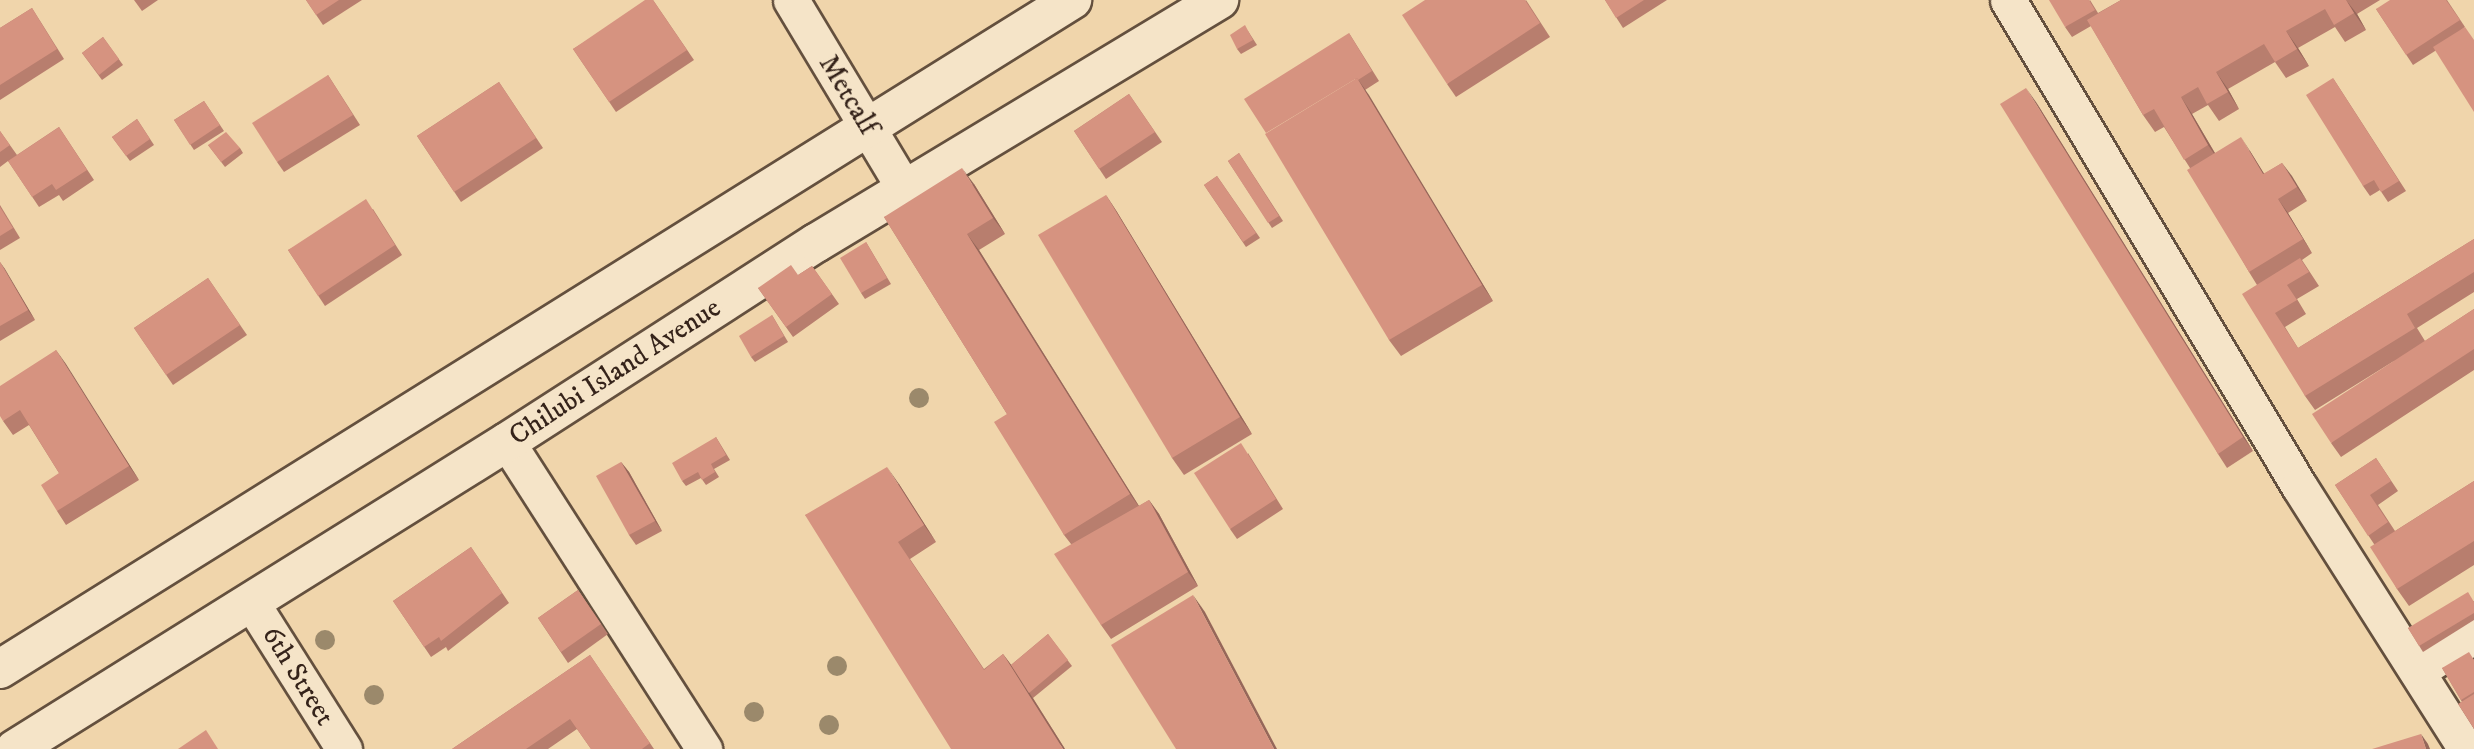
<!DOCTYPE html>
<style>
body{margin:0}
#map{position:relative;width:2474px;height:749px;overflow:hidden;background:#f0d5ab;font-family:"IM FELL DW Pica",serif}
div>[style]{position:absolute}
[style*='--x']{left:calc(var(--x)*1px);top:calc(var(--y)*1px);width:calc(var(--w)*1px);rotate:calc(var(--a)*1deg)}
.roads{filter:drop-shadow(2px 0 #64503e) drop-shadow(-2px 0 #64503e) drop-shadow(0 2px #64503e) drop-shadow(0 -2px #64503e)}
.street>*{height:35px;margin:-17.5px;padding:0 17.5px;transform-origin:17.5px;border-radius:17.5px;background:#f5e4c8}
.secondary>*{height:38px;margin:-19px;padding:0 19px;transform-origin:19px;border-radius:19px;background:#f5e4c8}
.trees>*{width:20px;height:20px;margin:-10px;border-radius:50%;background:#9b896b}
.wall>*{inset:0;background:#b87e6e}
.shaded-wall>*{inset:0;background:#96675a}
.building>*{inset:0;background:#d69380}
span{translate:-50% -50%;white-space:nowrap;text-align:center;line-height:1.15;-webkit-text-stroke:6px #f5e4c8;paint-order:stroke}
.street-label{font-size:28px;color:#35231a}
</style>
<div id="map">
<div class="roads">
<div class="street">
<div style="--x:791;--y:0;--w:222;--a:59"></div>
<div style="--x:2008;--y:0;--w:566;--a:59.09"></div>
<div style="--x:2299;--y:486;--w:312;--a:57.6"></div>
<div style="--x:507;--y:442;--w:365;--a:57.3"></div>
<div style="--x:251;--y:602;--w:174;--a:57.7"></div>
<div style="--x:2417;--y:671;--w:67;--a:-31.6"></div>
</div>
<div class="secondary">
<div style="--x:0;--y:669;--w:1264;--a:-31.97"></div>
<div style="--x:15;--y:749;--w:580;--a:-31.96"></div>
<div style="--x:507;--y:442;--w:368;--a:-32.8"></div>
<div style="--x:816;--y:243;--w:471;--a:-31.1"></div>
</div>
</div>
<div class="trees">
<div style="left:919px;top:398px"></div>
<div style="left:325px;top:640px"></div>
<div style="left:837px;top:666px"></div>
<div style="left:374px;top:695px"></div>
<div style="left:754px;top:712px"></div>
<div style="left:829px;top:725px"></div>
</div>
<div class="wall">
<div style="clip-path:polygon(134px 0,158px 0,142px 11px)"></div>
<div style="clip-path:polygon(306px 0,362px 0,323px 25px)"></div>
<div style="clip-path:polygon(653px 0,694px 60px,616px 112px,573px 49px)"></div>
<div style="clip-path:polygon(1526px 0,1550px 37px,1456px 97px,1447px 84px)"></div>
<div style="clip-path:polygon(1605px 0,1667px 0,1623px 28px)"></div>
<div style="clip-path:polygon(2090px 0,2098px 13px,2121px 0,2380px 0,2357px 14px,2366px 30px,2345px 42px,2335px 27px,2298px 48px,2309px 66px,2286px 78px,2275px 62px,2228px 89px,2239px 109px,2219px 121px,2208px 105px,2192px 114px,2215px 153px,2250px 151px,2264px 174px,2282px 163px,2307px 201px,2288px 213px,2312px 253px,2302px 260px,2319px 286px,2297px 299px,2306px 314px,2285px 327px,2298px 348px,2474px 239px,2474px 292px,2417px 328px,2425px 341px,2474px 309px,2474px 370px,2341px 457px,2331px 443px,2394px 361px,2315px 410px,2305px 396px,2257px 285px,2249px 272px,2190px 168px,2164px 127px,2155px 132px,2143px 115px,2091px 26px,2072px 37px,2065px 27px)"></div>
<div style="clip-path:polygon(2447px 0,2465px 27px,2435px 51px,2413px 65px,2376px 9px)"></div>
<div style="clip-path:polygon(32px 8px,64px 59px,0 100px,0 28px)"></div>
<div style="clip-path:polygon(1248px 31px,1257px 45px,1241px 54px,1237px 49px)"></div>
<div style="clip-path:polygon(1349px 33px,1379px 81px,1365px 90px,1493px 301px,1401px 356px,1389px 340px)"></div>
<div style="clip-path:polygon(103px 37px,123px 65px,102px 80px,82px 53px)"></div>
<div style="clip-path:polygon(328px 75px,360px 125px,284px 172px,277px 162px)"></div>
<div style="clip-path:polygon(2333px 78px,2406px 191px,2388px 202px,2380px 190px,2370px 196px,2363px 186px)"></div>
<div style="clip-path:polygon(499px 82px,543px 148px,461px 202px,417px 136px)"></div>
<div style="clip-path:polygon(1129px 94px,1162px 142px,1106px 179px,1074px 131px)"></div>
<div style="clip-path:polygon(204px 101px,224px 131px,194px 150px,174px 120px)"></div>
<div style="clip-path:polygon(2036px 102px,2253px 451px,2227px 468px,2218px 454px)"></div>
<div style="clip-path:polygon(137px 119px,154px 145px,130px 161px,112px 137px)"></div>
<div style="clip-path:polygon(59px 127px,94px 180px,63px 201px,59px 195px,39px 207px,8px 161px,0 167px,0 131px,17px 155px)"></div>
<div style="clip-path:polygon(208px 145px,240px 148px,243px 153px,225px 167px)"></div>
<div style="clip-path:polygon(1239px 153px,1283px 221px,1272px 228px,1228px 161px)"></div>
<div style="clip-path:polygon(1217px 176px,1260px 238px,1246px 247px,1204px 185px)"></div>
<div style="clip-path:polygon(974px 184px,1005px 234px,979px 250px,1139px 506px,1149px 500px,1159px 514px,1198px 586px,1111px 639px,1101px 625px,1071px 544px,1064px 535px,1007px 414px,884px 217px)"></div>
<div style="clip-path:polygon(1106px 195px,1117px 212px,1252px 434px,1184px 475px,1172px 458px)"></div>
<div style="clip-path:polygon(0 205px,20px 238px,0 250px)"></div>
<div style="clip-path:polygon(373px 209px,402px 255px,325px 306px,288px 250px)"></div>
<div style="clip-path:polygon(866px 242px,891px 284px,865px 299px,861px 293px)"></div>
<div style="clip-path:polygon(0 262px,35px 320px,0 341px)"></div>
<div style="clip-path:polygon(812px 266px,839px 304px,793px 337px,758px 288px,798px 275px)"></div>
<div style="clip-path:polygon(208px 278px,247px 335px,173px 385px,134px 328px)"></div>
<div style="clip-path:polygon(772px 315px,788px 342px,755px 362px,751px 357px)"></div>
<div style="clip-path:polygon(56px 350px,139px 480px,66px 525px,57px 511px,59px 473px,29px 425px,13px 435px,3px 421px)"></div>
<div style="clip-path:polygon(716px 437px,730px 460px,714px 469px,719px 477px,706px 485px,701px 478px,686px 486px,682px 481px)"></div>
<div style="clip-path:polygon(1248px 453px,1283px 509px,1237px 539px,1230px 529px)"></div>
<div style="clip-path:polygon(2376px 458px,2398px 491px,2378px 505px,2395px 531px,2474px 481px,2474px 565px,2409px 606px,2397px 589px,2374px 544px,2335px 485px)"></div>
<div style="clip-path:polygon(621px 462px,629px 472px,662px 531px,636px 545px,629px 535px)"></div>
<div style="clip-path:polygon(899px 484px,936px 542px,910px 559px,984px 669px,1003px 654px,1011px 665px,1048px 634px,1072px 666px,1033px 698px,1065px 749px,805px 515px)"></div>
<div style="clip-path:polygon(471px 547px,509px 603px,448px 651px,446px 647px,431px 657px,393px 601px)"></div>
<div style="clip-path:polygon(578px 590px,608px 634px,568px 663px,538px 618px)"></div>
<div style="clip-path:polygon(2474px 601px,2474px 620px,2423px 652px,2408px 628px)"></div>
<div style="clip-path:polygon(590px 655px,654px 749px,591px 749px,577px 729px,548px 749px,452px 749px)"></div>
<div style="clip-path:polygon(2474px 659px,2474px 729px,2462px 702px,2442px 668px)"></div>
</div>
<div class="shaded-wall">
<div style="clip-path:polygon(2346px 0,2357px 14px,2366px 30px,2354px 13px)"></div>
<div style="clip-path:polygon(2286px 31px,2298px 48px,2309px 66px,2297px 49px)"></div>
<div style="clip-path:polygon(2216px 72px,2228px 89px,2239px 109px,2228px 92px)"></div>
<div style="clip-path:polygon(1357px 78px,1369px 95px,1493px 301px,1482px 285px)"></div>
<div style="clip-path:polygon(2026px 88px,2036px 102px,2253px 451px,2243px 437px)"></div>
<div style="clip-path:polygon(2181px 97px,2192px 114px,2220px 162px,2208px 145px)"></div>
<div style="clip-path:polygon(2241px 137px,2250px 151px,2273px 188px,2263px 174px)"></div>
<div style="clip-path:polygon(2282px 163px,2292px 176px,2307px 201px,2297px 187px)"></div>
<div style="clip-path:polygon(962px 168px,974px 184px,1005px 234px,993px 218px)"></div>
<div style="clip-path:polygon(1106px 195px,1117px 212px,1252px 434px,1240px 417px)"></div>
<div style="clip-path:polygon(2278px 199px,2288px 213px,2312px 253px,2303px 239px)"></div>
<div style="clip-path:polygon(967px 234px,979px 250px,1142px 511px,1130px 494px)"></div>
<div style="clip-path:polygon(0 262px,5px 269px,35px 320px,28px 310px)"></div>
<div style="clip-path:polygon(56px 350px,66px 364px,139px 480px,129px 466px)"></div>
<div style="clip-path:polygon(621px 462px,629px 472px,662px 531px,655px 521px)"></div>
<div style="clip-path:polygon(887px 467px,899px 484px,936px 542px,924px 525px)"></div>
<div style="clip-path:polygon(1149px 500px,1159px 514px,1198px 586px,1188px 572px)"></div>
<div style="clip-path:polygon(1193px 595px,1205px 612px,1277px 749px,1274px 749px)"></div>
<div style="clip-path:polygon(1003px 654px,1015px 670px,1065px 749px,1063px 749px)"></div>
<div style="clip-path:polygon(2421px 734px,2428px 744px,2430px 749px,2426px 749px)"></div>
</div>
<div class="building">
<div style="clip-path:polygon(306px 0,339px 0,316px 15px)"></div>
<div style="clip-path:polygon(645px 0,653px 0,687px 50px,609px 102px,573px 49px)"></div>
<div style="clip-path:polygon(1425px 0,1525px 0,1540px 23px,1447px 84px,1402px 15px)"></div>
<div style="clip-path:polygon(1605px 0,1644px 0,1616px 18px)"></div>
<div style="clip-path:polygon(2049px 0,2089px 0,2095px 10px,2065px 27px)"></div>
<div style="clip-path:polygon(2121px 0,2346px 0,2354px 13px,2334px 25px,2325px 9px,2286px 31px,2297px 49px,2275px 62px,2264px 44px,2216px 72px,2228px 92px,2207px 104px,2198px 87px,2181px 97px,2208px 145px,2184px 160px,2154px 109px,2143px 115px,2087px 20px)"></div>
<div style="clip-path:polygon(2390px 0,2446px 0,2460px 20px,2406px 55px,2376px 9px)"></div>
<div style="clip-path:polygon(32px 8px,57px 49px,0 85px,0 28px)"></div>
<div style="clip-path:polygon(1245px 25px,1253px 40px,1237px 49px,1230px 35px)"></div>
<div style="clip-path:polygon(2465px 27px,2474px 40px,2474px 112px,2433px 47px)"></div>
<div style="clip-path:polygon(1349px 33px,1372px 71px,1358px 80px,1357px 78px,1266px 133px,1244px 99px)"></div>
<div style="clip-path:polygon(103px 37px,119px 59px,99px 75px,82px 53px)"></div>
<div style="clip-path:polygon(328px 75px,353px 115px,277px 162px,252px 123px)"></div>
<div style="clip-path:polygon(1357px 78px,1482px 285px,1389px 340px,1265px 134px)"></div>
<div style="clip-path:polygon(2333px 78px,2399px 181px,2381px 192px,2374px 180px,2363px 186px,2306px 95px)"></div>
<div style="clip-path:polygon(499px 82px,536px 138px,454px 192px,417px 136px)"></div>
<div style="clip-path:polygon(2026px 88px,2243px 437px,2218px 454px,2000px 104px)"></div>
<div style="clip-path:polygon(1129px 94px,1155px 132px,1099px 169px,1074px 131px)"></div>
<div style="clip-path:polygon(204px 101px,220px 125px,190px 145px,174px 120px)"></div>
<div style="clip-path:polygon(137px 119px,150px 139px,126px 156px,112px 137px)"></div>
<div style="clip-path:polygon(59px 127px,87px 170px,56px 190px,52px 184px,32px 197px,8px 161px)"></div>
<div style="clip-path:polygon(0 131px,10px 145px,0 152px)"></div>
<div style="clip-path:polygon(226px 132px,240px 148px,221px 162px,208px 145px)"></div>
<div style="clip-path:polygon(2241px 137px,2263px 174px,2282px 163px,2297px 187px,2278px 199px,2303px 239px,2249px 272px,2187px 170px)"></div>
<div style="clip-path:polygon(1239px 153px,1279px 216px,1268px 223px,1228px 161px)"></div>
<div style="clip-path:polygon(962px 168px,993px 218px,967px 234px,1130px 494px,1064px 535px,994px 422px,1007px 414px,884px 217px)"></div>
<div style="clip-path:polygon(1217px 176px,1256px 233px,1243px 242px,1204px 185px)"></div>
<div style="clip-path:polygon(1106px 195px,1240px 417px,1172px 458px,1038px 235px)"></div>
<div style="clip-path:polygon(366px 199px,395px 245px,318px 296px,288px 250px)"></div>
<div style="clip-path:polygon(0 207px,13px 228px,0 236px)"></div>
<div style="clip-path:polygon(2474px 239px,2474px 272px,2407px 314px,2415px 328px,2305px 396px,2242px 294px,2300px 258px,2309px 272px,2287px 285px,2297px 300px,2275px 313px,2298px 348px)"></div>
<div style="clip-path:polygon(866px 242px,887px 278px,861px 293px,840px 258px)"></div>
<div style="clip-path:polygon(0 262px,28px 310px,0 326px)"></div>
<div style="clip-path:polygon(791px 265px,798px 275px,812px 266px,832px 294px,786px 327px,758px 288px)"></div>
<div style="clip-path:polygon(208px 278px,240px 325px,166px 375px,134px 328px)"></div>
<div style="clip-path:polygon(2474px 309px,2474px 349px,2331px 443px,2312px 414px)"></div>
<div style="clip-path:polygon(772px 315px,784px 336px,751px 357px,739px 336px)"></div>
<div style="clip-path:polygon(56px 350px,129px 466px,57px 511px,41px 485px,59px 473px,20px 410px,3px 421px,0 416px,0 386px)"></div>
<div style="clip-path:polygon(716px 437px,726px 455px,711px 464px,715px 472px,702px 480px,698px 472px,682px 481px,672px 463px)"></div>
<div style="clip-path:polygon(1241px 443px,1276px 499px,1230px 529px,1194px 473px)"></div>
<div style="clip-path:polygon(2376px 458px,2391px 481px,2370px 495px,2388px 522px,2368px 536px,2335px 485px)"></div>
<div style="clip-path:polygon(621px 462px,655px 521px,629px 535px,596px 476px)"></div>
<div style="clip-path:polygon(887px 467px,924px 525px,898px 542px,984px 670px,1003px 654px,1063px 749px,951px 749px,805px 515px)"></div>
<div style="clip-path:polygon(2474px 481px,2474px 541px,2397px 589px,2370px 547px)"></div>
<div style="clip-path:polygon(1149px 500px,1188px 572px,1101px 625px,1054px 554px)"></div>
<div style="clip-path:polygon(471px 547px,502px 593px,441px 641px,439px 637px,424px 647px,393px 601px)"></div>
<div style="clip-path:polygon(578px 590px,601px 624px,561px 652px,538px 618px)"></div>
<div style="clip-path:polygon(2468px 592px,2474px 602px,2474px 613px,2419px 646px,2408px 628px)"></div>
<div style="clip-path:polygon(1193px 595px,1274px 749px,1176px 749px,1111px 645px)"></div>
<div style="clip-path:polygon(1048px 634px,1068px 660px,1029px 693px,1011px 665px)"></div>
<div style="clip-path:polygon(2469px 652px,2474px 660px,2474px 692px,2461px 700px,2442px 668px)"></div>
<div style="clip-path:polygon(590px 655px,650px 743px,642px 749px,591px 749px,570px 719px,526px 749px,452px 749px)"></div>
<div style="clip-path:polygon(2474px 694px,2474px 729px,2458px 704px)"></div>
<div style="clip-path:polygon(206px 730px,218px 749px,178px 749px)"></div>
<div style="clip-path:polygon(2421px 734px,2426px 749px,2372px 749px)"></div>
</div>
<div class="street-label">
<span style="left:848px;top:95px;rotate:59deg">Metcalf</span>
<span style="left:615px;top:372px;rotate:-33deg">Chilubi Island Avenue</span>
<span style="left:298px;top:676px;rotate:58deg">6th Street</span>
</div>
</div>
